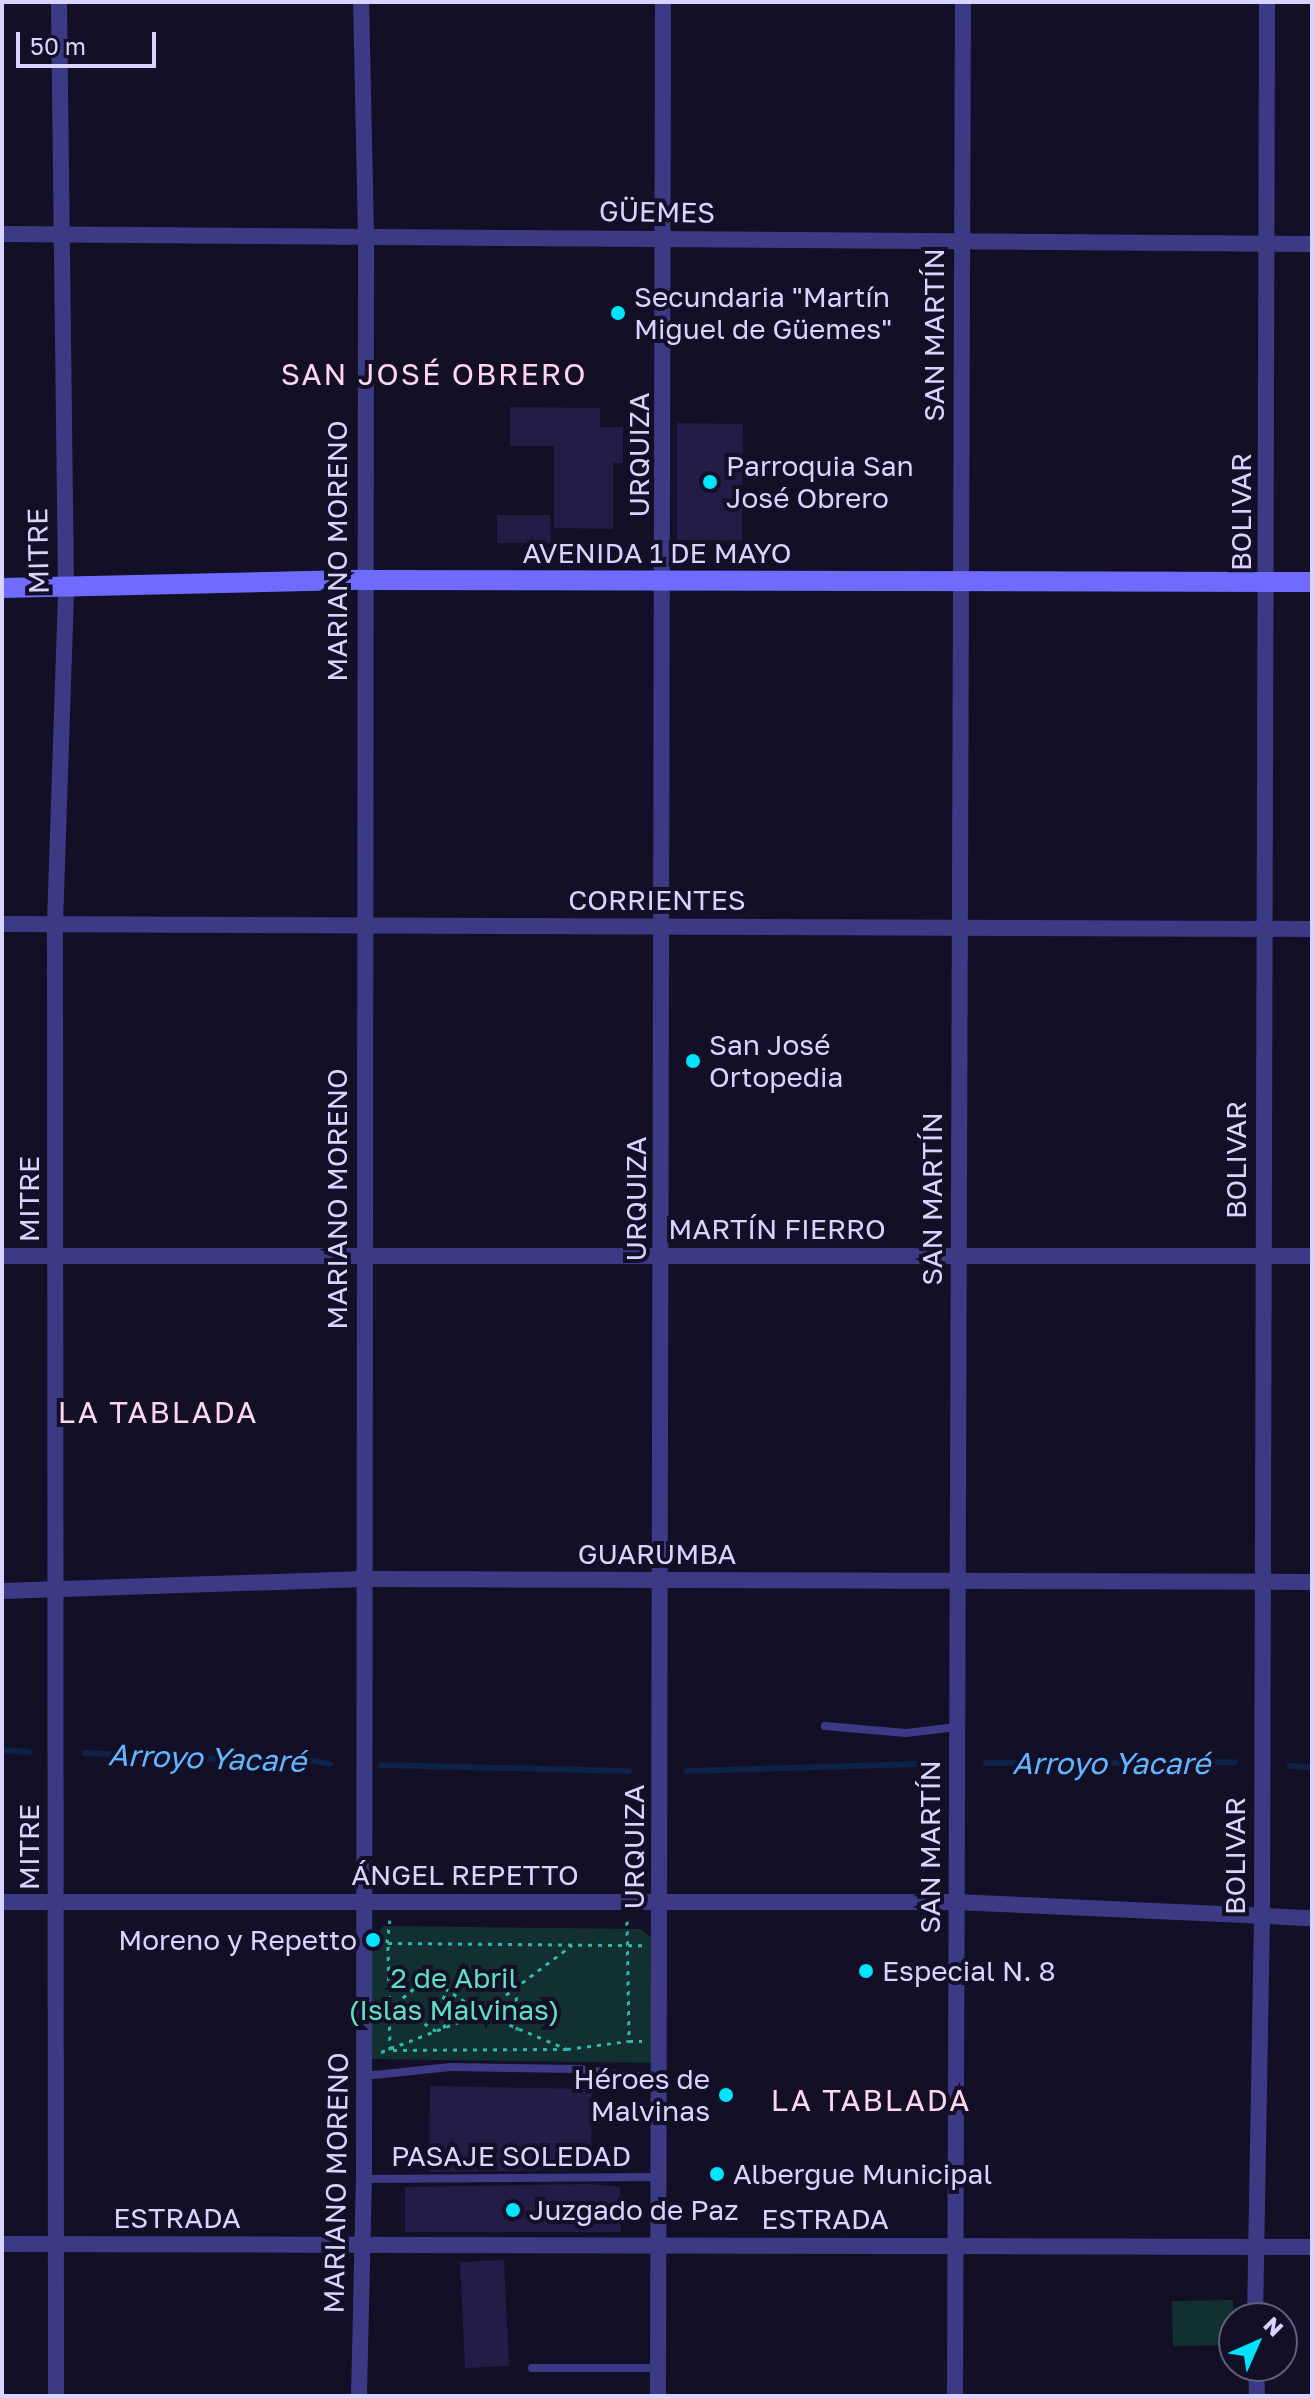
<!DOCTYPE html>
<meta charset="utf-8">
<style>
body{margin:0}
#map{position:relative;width:1314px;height:2398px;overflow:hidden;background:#130f26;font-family:"Golos Text",sans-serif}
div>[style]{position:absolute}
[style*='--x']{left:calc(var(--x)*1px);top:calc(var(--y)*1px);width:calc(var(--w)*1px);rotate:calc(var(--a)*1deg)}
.green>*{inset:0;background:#12302f}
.stream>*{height:6px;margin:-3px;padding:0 3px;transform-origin:3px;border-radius:3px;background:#0c2248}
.building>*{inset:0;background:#241b47}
.path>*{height:3px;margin-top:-1.5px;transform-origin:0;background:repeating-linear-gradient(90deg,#2fb8b0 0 4px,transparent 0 10px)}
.service>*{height:8px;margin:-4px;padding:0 4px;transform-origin:4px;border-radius:4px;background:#3d3a85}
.minor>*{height:16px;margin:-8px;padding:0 8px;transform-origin:8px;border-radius:8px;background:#3d3a85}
.secondary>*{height:20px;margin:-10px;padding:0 10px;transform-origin:10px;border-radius:10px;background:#6f6bff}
.dots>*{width:22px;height:22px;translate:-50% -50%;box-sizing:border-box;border:4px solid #130f26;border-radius:50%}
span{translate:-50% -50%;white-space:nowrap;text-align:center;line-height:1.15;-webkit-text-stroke:8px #130f26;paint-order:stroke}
.street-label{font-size:28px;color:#d9d4ff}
.poi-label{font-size:28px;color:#d9d4ff}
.left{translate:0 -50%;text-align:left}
.right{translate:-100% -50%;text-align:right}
.park-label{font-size:28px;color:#5fe0c0}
.neighbourhood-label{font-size:30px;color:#ffd6f0;letter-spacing:2px}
.water-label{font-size:30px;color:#62b6ff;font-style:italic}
.frame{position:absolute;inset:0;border:4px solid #d9d4ff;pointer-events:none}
.north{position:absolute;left:1218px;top:2302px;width:80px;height:80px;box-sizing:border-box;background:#130f26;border:2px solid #625e7d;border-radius:50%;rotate:45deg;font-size:22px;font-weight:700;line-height:32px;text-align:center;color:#d9d4ff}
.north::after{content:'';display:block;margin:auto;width:28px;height:36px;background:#00e5ff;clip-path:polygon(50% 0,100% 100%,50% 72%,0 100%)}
.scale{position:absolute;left:16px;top:32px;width:140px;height:36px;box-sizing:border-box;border:4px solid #d9d4ff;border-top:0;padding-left:10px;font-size:24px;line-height:28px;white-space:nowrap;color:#d9d4ff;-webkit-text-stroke:6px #130f26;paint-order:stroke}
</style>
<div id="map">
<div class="green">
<div style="clip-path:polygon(384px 1926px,640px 1929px,650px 1936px,653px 1949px,654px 2063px,371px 2059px,371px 1938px)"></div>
<div style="clip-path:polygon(1233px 2300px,1234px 2345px,1173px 2346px,1172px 2301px)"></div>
</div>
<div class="stream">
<div style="--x:2;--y:1750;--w:27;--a:4"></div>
<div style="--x:85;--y:1753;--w:136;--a:2.5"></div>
<div style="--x:221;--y:1759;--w:63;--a:-3.6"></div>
<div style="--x:284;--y:1755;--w:47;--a:11.1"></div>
<div style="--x:986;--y:1763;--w:249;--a:-0.2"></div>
<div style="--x:381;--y:1765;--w:248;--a:1.4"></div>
<div style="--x:1290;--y:1766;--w:22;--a:3"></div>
<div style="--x:686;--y:1771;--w:243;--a:-1.7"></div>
</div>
<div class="building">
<div style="clip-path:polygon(510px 407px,600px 408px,600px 427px,623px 427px,623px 463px,613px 463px,613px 529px,554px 528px,554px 446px,510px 446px)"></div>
<div style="clip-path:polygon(677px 423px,743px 424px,742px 541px,677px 540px)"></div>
<div style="clip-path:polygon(497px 515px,550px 515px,551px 543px,497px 543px)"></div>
<div style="clip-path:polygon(430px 2086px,592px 2089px,591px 2170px,429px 2172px)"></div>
<div style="clip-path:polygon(591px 2184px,620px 2187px,621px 2232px,405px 2232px,405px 2187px)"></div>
<div style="clip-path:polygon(504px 2260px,509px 2366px,465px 2368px,460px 2262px)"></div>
</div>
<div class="path">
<div style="--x:627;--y:1921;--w:120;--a:89"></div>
<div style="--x:629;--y:2041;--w:13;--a:0"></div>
<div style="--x:387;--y:1943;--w:23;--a:-83"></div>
<div style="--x:516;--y:1987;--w:43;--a:88.7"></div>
<div style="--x:445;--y:2028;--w:21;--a:-107"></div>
<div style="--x:439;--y:2008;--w:17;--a:-66"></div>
<div style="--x:436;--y:2031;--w:49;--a:-146.6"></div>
<div style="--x:395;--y:2004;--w:43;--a:-39.3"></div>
<div style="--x:428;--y:1977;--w:65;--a:33.7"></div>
<div style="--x:482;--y:2013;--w:92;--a:23"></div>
<div style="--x:567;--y:2049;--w:177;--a:179.7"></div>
<div style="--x:390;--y:2050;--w:107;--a:-91.1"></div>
<div style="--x:388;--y:1943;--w:254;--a:0.5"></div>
<div style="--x:567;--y:2049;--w:63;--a:-7.4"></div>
<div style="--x:381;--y:2052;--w:108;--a:-21.1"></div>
<div style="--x:482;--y:2013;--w:113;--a:-37.1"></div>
</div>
<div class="service">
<div style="--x:825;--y:1726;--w:81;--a:4.9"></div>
<div style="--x:906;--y:1733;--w:51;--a:-6.7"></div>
<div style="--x:364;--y:2076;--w:87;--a:-5.9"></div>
<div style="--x:451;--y:2067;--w:127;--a:0.9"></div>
<div style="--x:578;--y:2069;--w:81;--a:7.1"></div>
<div style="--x:364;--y:2179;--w:295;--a:-0.4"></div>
<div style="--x:532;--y:2368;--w:125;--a:0"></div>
</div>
<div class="minor">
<div style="--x:2;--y:234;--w:1310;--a:0.44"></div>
<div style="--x:2;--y:924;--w:1310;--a:0.22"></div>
<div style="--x:2;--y:1256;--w:1310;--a:0"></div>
<div style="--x:2;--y:1591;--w:362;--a:-1.9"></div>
<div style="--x:364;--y:1579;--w:948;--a:0.18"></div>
<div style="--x:2;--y:1902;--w:954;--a:0"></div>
<div style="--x:956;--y:1902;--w:356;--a:2.6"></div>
<div style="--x:2;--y:2244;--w:1310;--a:0.13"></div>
<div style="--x:1255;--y:2318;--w:401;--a:-89"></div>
<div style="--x:1262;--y:1917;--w:1915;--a:-89.85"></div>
<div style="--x:1256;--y:2366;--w:30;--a:88"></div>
<div style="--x:56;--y:2396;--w:1472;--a:-90.04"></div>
<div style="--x:55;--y:924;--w:337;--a:-88.1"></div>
<div style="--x:66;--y:587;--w:585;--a:-90.69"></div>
<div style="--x:359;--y:2396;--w:217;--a:-88.7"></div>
<div style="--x:364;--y:2179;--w:1943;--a:-89.94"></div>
<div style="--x:366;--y:236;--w:234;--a:-91.2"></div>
<div style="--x:658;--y:2396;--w:2394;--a:-89.88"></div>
<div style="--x:955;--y:2396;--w:2394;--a:-89.81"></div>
</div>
<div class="secondary">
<div style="--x:2;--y:588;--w:360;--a:-1.3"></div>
<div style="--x:362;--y:580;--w:950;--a:0.12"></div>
</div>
<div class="dots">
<div style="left:618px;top:313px;background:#00e5ff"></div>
<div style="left:710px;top:482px;background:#00e5ff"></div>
<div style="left:693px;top:1061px;background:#00e5ff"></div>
<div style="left:373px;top:1940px;background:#00e5ff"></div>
<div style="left:866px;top:1971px;background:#00e5ff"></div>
<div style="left:726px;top:2095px;background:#00e5ff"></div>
<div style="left:717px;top:2174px;background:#00e5ff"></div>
<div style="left:513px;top:2210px;background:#00e5ff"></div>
</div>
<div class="street-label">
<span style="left:657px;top:212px;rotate:1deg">GÜEMES</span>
<span style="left:934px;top:335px;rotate:-90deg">SAN MARTÍN</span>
<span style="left:639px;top:455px;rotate:-90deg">URQUIZA</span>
<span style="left:1241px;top:512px;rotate:-90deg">BOLIVAR</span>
<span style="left:38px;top:551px;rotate:-91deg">MITRE</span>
<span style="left:337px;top:551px;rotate:-90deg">MARIANO MORENO</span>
<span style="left:657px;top:553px">AVENIDA 1 DE MAYO</span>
<span style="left:657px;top:900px">CORRIENTES</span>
<span style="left:1236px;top:1160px;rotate:-90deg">BOLIVAR</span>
<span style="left:29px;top:1199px;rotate:-90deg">MITRE</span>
<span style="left:337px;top:1199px;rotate:-90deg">MARIANO MORENO</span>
<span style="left:636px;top:1199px;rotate:-90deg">URQUIZA</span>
<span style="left:932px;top:1199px;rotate:-90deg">SAN MARTÍN</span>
<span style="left:777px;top:1229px">MARTÍN FIERRO</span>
<span style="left:657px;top:1554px">GUARUMBA</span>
<span style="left:29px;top:1847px;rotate:-90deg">MITRE</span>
<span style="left:634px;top:1847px;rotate:-90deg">URQUIZA</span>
<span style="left:930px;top:1847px;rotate:-90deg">SAN MARTÍN</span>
<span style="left:1235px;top:1856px;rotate:-90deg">BOLIVAR</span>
<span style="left:465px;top:1875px">ÁNGEL REPETTO</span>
<span style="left:511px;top:2156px">PASAJE SOLEDAD</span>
<span style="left:336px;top:2183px;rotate:-89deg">MARIANO MORENO</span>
<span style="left:177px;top:2218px">ESTRADA</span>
<span style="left:825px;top:2219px">ESTRADA</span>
</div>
<div class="poi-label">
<span class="left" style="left:634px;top:313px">Secundaria "Martín<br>Miguel de Güemes"</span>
<span class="left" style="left:726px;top:482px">Parroquia San<br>José Obrero</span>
<span class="left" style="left:709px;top:1061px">San José<br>Ortopedia</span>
<span class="right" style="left:357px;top:1940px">Moreno y Repetto</span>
<span class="left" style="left:882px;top:1971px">Especial N. 8</span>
<span class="right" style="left:710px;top:2095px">Héroes de<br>Malvinas</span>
<span class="left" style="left:733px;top:2174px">Albergue Municipal</span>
<span class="left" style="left:529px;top:2210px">Juzgado de Paz</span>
</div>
<div class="park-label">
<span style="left:454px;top:1994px">2 de Abril<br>(Islas Malvinas)</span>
</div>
<div class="neighbourhood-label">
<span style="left:434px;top:374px">SAN JOSÉ OBRERO</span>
<span style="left:158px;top:1412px">LA TABLADA</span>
<span style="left:871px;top:2100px">LA TABLADA</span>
</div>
<div class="water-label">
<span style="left:207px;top:1758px;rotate:2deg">Arroyo Yacaré</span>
<span style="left:1111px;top:1763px">Arroyo Yacaré</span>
</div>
<div class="frame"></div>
<div class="north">N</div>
<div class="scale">50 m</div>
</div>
